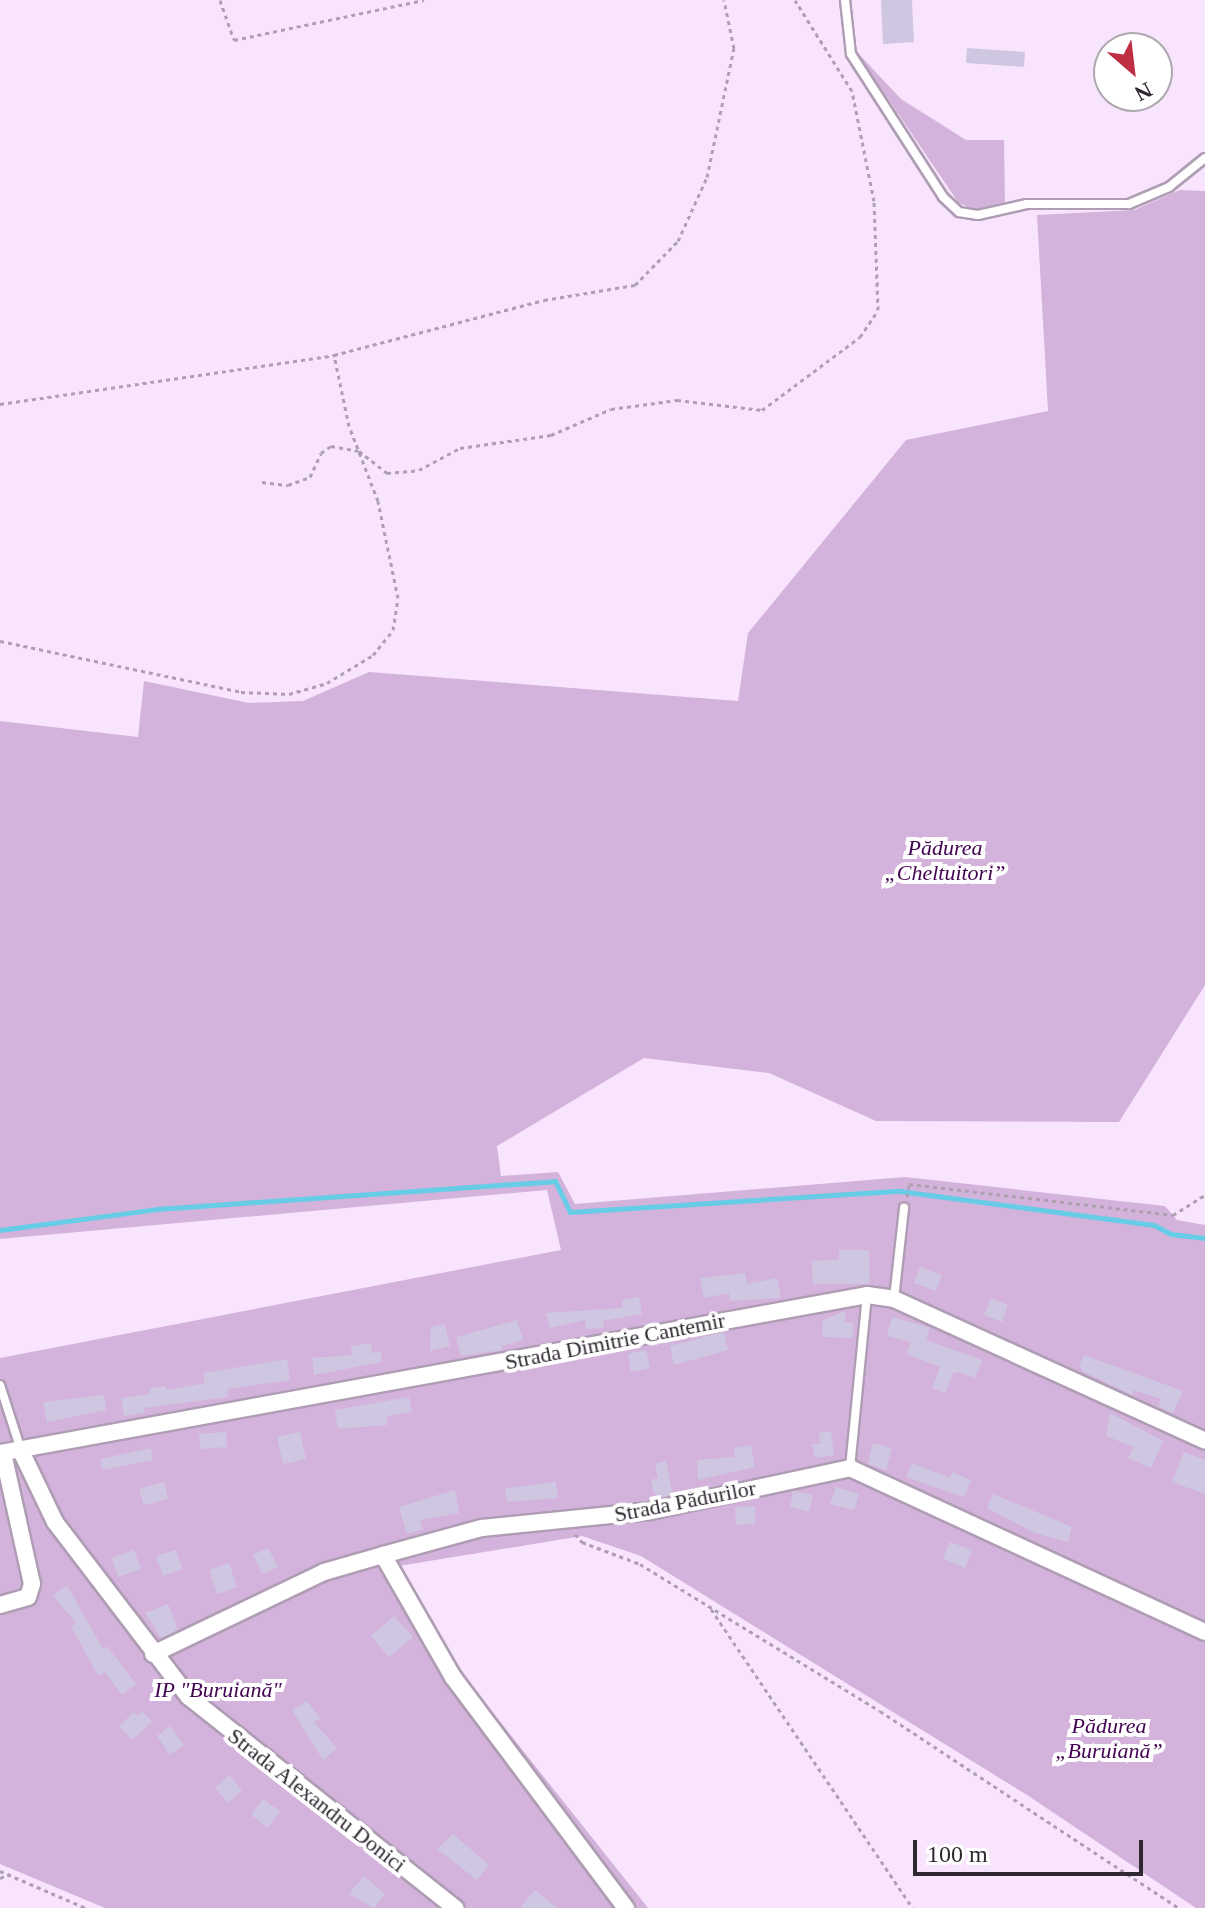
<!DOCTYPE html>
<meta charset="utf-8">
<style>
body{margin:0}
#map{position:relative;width:1205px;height:1908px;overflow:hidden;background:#f8e5fd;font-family:Georgia,serif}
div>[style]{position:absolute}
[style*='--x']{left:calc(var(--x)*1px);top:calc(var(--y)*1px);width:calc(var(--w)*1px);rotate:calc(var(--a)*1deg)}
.green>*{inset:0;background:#d3b2dc}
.stream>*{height:5px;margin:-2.5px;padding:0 2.5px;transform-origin:2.5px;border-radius:2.5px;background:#67cde6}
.building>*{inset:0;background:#cfc7e1}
.path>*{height:3px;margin-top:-1.5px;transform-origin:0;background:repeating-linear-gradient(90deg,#aea0b2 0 4px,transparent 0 8px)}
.roads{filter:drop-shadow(2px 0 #af9db4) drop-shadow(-2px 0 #af9db4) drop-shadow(0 2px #af9db4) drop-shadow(0 -2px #af9db4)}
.lane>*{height:8px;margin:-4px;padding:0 4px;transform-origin:4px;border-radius:4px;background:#fff}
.street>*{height:16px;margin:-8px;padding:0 8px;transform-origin:8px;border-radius:8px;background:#fff}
span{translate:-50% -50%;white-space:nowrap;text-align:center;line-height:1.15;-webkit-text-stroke:8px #fff;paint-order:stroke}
.park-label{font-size:22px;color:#420451;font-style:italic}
.street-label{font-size:22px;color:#2f2831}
.north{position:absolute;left:1093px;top:32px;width:80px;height:80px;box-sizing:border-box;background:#fff;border:2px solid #aca9ad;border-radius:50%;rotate:152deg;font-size:22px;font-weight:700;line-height:32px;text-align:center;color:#2f2831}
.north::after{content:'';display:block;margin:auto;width:28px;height:36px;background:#bf2f43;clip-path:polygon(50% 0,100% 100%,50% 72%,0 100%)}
.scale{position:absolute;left:913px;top:1840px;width:230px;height:36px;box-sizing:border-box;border:4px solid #2f2831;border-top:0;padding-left:10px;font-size:24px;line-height:28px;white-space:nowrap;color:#2f2831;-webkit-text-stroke:6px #fff;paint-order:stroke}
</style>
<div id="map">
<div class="green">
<div style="clip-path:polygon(855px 50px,901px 99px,966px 140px,1004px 140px,1005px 202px,973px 210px,958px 202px)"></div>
<div style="clip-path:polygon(1180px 190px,1205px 191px,1205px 985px,1119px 1122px,876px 1121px,769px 1073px,644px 1058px,497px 1146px,501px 1176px,558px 1172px,575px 1204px,905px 1177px,1165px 1206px,1177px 1220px,1205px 1225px,1205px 1908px,1196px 1908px,1027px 1795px,641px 1556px,582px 1536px,399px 1566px,443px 1650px,648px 1908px,105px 1908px,0 1864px,0 1358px,561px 1250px,547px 1190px,0 1239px,0 721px,138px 737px,144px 681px,249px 703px,303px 701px,369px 672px,738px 701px,748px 633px,906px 440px,1048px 411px,1037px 215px,1134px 210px)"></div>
</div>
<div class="stream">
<div style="--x:0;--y:1230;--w:158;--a:-7.6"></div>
<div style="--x:157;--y:1209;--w:399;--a:-4"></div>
<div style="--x:555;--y:1181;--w:34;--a:64"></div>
<div style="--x:570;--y:1212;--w:330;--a:-3.7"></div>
<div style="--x:899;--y:1191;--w:257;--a:7.6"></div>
<div style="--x:1154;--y:1225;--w:19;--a:28"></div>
<div style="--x:1171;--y:1234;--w:34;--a:7"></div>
</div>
<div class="building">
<div style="clip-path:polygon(881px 0,912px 0,914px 42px,883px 44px)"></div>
<div style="clip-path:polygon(967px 48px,1025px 52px,1024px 67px,966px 63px)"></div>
<div style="clip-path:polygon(839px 1250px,869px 1250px,870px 1284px,813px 1284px,812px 1261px,839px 1260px)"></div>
<div style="clip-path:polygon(920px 1267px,942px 1275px,936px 1291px,914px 1283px)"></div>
<div style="clip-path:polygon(745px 1273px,747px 1284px,777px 1278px,781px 1298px,730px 1301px,729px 1293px,704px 1298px,700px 1278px)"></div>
<div style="clip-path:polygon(639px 1297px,642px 1314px,603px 1321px,604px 1328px,586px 1329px,585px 1320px,550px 1328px,546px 1313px,623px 1308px,622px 1300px)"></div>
<div style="clip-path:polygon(991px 1298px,1008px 1305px,1002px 1322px,984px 1315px)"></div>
<div style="clip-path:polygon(845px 1311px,845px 1322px,853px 1323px,853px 1338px,822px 1337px,823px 1320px)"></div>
<div style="clip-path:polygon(892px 1317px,930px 1328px,926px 1340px,982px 1360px,975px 1378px,959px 1372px,953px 1373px,945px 1393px,932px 1388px,940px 1367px,906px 1354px,911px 1342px,887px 1336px)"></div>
<div style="clip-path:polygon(517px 1320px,523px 1340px,502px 1346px,502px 1350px,461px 1356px,456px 1337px)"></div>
<div style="clip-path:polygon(445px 1324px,450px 1346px,430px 1351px,431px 1327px)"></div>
<div style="clip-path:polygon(724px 1332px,728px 1350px,674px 1365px,670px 1346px)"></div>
<div style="clip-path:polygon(371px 1343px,372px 1353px,381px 1352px,382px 1362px,314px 1375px,312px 1358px,352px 1355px,351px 1346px)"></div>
<div style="clip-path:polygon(646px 1350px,650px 1368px,631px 1372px,628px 1354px)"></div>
<div style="clip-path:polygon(1084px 1355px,1183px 1391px,1173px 1413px,1158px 1406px,1161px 1399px,1134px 1390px,1132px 1395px,1084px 1372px,1079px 1366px)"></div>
<div style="clip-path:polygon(287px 1359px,290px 1380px,227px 1389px,228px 1397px,144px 1408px,145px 1413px,124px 1416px,121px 1398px,150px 1394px,150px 1388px,166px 1386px,167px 1390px,205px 1383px,203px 1373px)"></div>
<div style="clip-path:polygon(104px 1395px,106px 1410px,47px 1422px,43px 1402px)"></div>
<div style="clip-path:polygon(409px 1397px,412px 1412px,387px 1416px,387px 1425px,338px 1429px,335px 1410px)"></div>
<div style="clip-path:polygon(1110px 1413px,1163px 1441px,1151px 1468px,1128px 1458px,1134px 1447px,1106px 1436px)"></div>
<div style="clip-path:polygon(831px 1431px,834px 1455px,815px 1458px,812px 1444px,820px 1444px,819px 1433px)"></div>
<div style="clip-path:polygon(226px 1432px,227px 1447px,200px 1449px,199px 1434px)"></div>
<div style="clip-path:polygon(300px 1432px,306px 1459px,283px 1464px,277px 1437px)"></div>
<div style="clip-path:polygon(873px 1443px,892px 1448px,886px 1470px,868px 1464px)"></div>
<div style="clip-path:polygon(751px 1445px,755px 1467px,698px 1480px,697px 1460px,735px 1457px,734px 1448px)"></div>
<div style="clip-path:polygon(151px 1448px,153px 1460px,102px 1470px,100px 1459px)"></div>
<div style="clip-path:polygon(1184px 1452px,1205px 1460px,1205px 1494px,1172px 1482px)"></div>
<div style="clip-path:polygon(666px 1461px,673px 1495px,662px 1497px,654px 1494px,651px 1480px,658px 1478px,655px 1464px)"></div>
<div style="clip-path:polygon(912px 1463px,950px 1478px,952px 1472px,971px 1480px,964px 1497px,906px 1477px)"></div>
<div style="clip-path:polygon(164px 1482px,168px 1499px,144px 1505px,139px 1489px)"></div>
<div style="clip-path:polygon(556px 1482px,558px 1498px,507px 1502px,505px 1488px)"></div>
<div style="clip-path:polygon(836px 1487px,859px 1494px,854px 1510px,830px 1504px)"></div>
<div style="clip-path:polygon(455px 1490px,459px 1513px,420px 1520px,423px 1529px,407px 1534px,399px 1507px)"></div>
<div style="clip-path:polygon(793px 1491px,813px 1495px,809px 1512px,790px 1507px)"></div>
<div style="clip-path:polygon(993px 1494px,1072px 1527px,1068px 1542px,1035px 1533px,987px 1508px)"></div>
<div style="clip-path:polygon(755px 1506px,755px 1524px,736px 1525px,735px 1507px)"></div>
<div style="clip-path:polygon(950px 1542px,972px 1550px,965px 1568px,943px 1559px)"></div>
<div style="clip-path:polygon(268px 1548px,278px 1567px,262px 1574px,253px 1555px)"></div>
<div style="clip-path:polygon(134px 1550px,141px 1569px,118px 1577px,112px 1558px)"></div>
<div style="clip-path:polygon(176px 1550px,182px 1569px,163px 1576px,156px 1556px)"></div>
<div style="clip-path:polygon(229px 1563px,237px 1587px,217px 1594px,209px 1570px)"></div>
<div style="clip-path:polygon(67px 1585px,103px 1649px,107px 1646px,136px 1684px,122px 1695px,105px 1672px,98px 1676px,71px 1626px,76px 1623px,53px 1596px)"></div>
<div style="clip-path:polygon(168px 1604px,178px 1630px,161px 1638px,145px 1613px)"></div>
<div style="clip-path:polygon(394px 1616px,413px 1637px,389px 1657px,371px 1636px)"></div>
<div style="clip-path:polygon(307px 1701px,320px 1718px,314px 1722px,337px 1748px,323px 1760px,292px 1710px)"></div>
<div style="clip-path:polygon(134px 1712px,138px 1716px,143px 1712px,152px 1722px,132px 1740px,119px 1726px)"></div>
<div style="clip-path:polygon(170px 1726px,184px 1745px,170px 1755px,157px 1736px)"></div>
<div style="clip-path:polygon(229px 1775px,242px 1790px,228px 1803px,215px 1788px)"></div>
<div style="clip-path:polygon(263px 1799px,280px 1811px,268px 1828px,251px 1815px)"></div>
<div style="clip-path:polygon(453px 1834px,489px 1865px,477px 1880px,437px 1849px)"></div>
<div style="clip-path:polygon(364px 1876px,385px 1894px,374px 1908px,349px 1894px)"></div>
<div style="clip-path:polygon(535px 1890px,557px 1908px,520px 1908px)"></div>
</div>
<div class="path">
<div style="--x:220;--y:0;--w:42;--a:70.7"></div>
<div style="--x:234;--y:40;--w:194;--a:-11.9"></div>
<div style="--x:0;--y:404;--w:338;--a:-8.3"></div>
<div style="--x:334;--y:355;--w:217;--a:-14.7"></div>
<div style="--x:544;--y:300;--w:92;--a:-9.4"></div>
<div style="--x:635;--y:285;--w:62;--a:-45.7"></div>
<div style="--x:678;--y:241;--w:70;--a:-65.6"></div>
<div style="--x:707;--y:177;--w:132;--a:-78.2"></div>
<div style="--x:734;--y:48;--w:49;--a:-101.8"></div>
<div style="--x:262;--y:482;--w:26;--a:7"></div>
<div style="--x:288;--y:485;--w:23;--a:-20"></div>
<div style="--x:310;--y:477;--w:26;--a:-65"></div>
<div style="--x:321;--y:453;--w:12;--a:-35"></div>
<div style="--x:331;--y:446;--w:28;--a:10"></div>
<div style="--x:359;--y:451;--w:36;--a:38"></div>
<div style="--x:387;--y:473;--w:32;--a:-5"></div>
<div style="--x:419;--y:470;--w:47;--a:-28.2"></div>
<div style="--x:460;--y:448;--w:92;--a:-8.1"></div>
<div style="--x:551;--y:435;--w:65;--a:-23.4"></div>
<div style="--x:611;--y:409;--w:67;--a:-7.8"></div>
<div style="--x:677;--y:400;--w:86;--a:6.7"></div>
<div style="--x:762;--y:410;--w:122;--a:-36.7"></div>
<div style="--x:860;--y:337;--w:32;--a:-56"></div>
<div style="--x:878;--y:310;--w:109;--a:-92.1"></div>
<div style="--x:874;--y:201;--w:112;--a:-101.3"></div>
<div style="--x:852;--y:91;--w:107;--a:-122.1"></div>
<div style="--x:0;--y:641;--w:246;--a:11.9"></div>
<div style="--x:241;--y:692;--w:48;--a:2.4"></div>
<div style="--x:289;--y:694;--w:40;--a:-16"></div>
<div style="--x:327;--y:683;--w:54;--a:-31.3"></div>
<div style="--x:373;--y:655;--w:32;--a:-51"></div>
<div style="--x:393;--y:630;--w:32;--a:-81"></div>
<div style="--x:398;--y:598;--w:99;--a:-101.7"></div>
<div style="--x:378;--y:501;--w:80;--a:-111.1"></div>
<div style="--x:349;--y:426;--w:73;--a:-101.9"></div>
<div style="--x:907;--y:1197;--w:13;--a:-81"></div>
<div style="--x:909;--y:1184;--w:266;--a:6.7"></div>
<div style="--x:1173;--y:1215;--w:38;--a:-32"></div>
<div style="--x:575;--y:1534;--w:11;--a:49"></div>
<div style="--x:582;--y:1542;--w:62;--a:20.8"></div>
<div style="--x:640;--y:1564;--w:281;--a:31.5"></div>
<div style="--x:880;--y:1711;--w:358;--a:33.4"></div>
<div style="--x:711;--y:1609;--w:361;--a:56"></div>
<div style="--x:0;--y:1871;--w:94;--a:23.3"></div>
<div style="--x:0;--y:1878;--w:11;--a:-22"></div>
</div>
<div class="roads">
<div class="lane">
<div style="--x:845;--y:0;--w:54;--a:83.7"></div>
<div style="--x:851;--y:54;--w:170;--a:57.2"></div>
<div style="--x:943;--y:197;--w:22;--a:43"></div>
<div style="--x:959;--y:212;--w:19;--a:9"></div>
<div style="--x:978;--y:215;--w:50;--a:-12.7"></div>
<div style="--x:1027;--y:204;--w:102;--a:0"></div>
<div style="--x:1129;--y:204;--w:43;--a:-23"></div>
<div style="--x:1169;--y:187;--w:46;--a:-38.9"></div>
<div style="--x:894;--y:1299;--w:92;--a:-83.7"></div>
<div style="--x:0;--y:1385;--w:68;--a:72.1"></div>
<div style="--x:850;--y:1468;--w:174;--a:-84.4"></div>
</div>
<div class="street">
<div style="--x:21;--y:1451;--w:79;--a:64.4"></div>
<div style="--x:55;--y:1522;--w:220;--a:52.6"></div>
<div style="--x:189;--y:1697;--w:340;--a:38.4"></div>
<div style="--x:0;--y:1453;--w:881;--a:-10.33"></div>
<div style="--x:867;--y:1295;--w:27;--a:8"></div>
<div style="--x:894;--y:1299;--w:342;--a:24.5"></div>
<div style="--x:383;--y:1555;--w:141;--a:60.2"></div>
<div style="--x:453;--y:1677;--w:289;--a:53.2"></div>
<div style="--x:0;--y:1605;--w:29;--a:-16"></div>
<div style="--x:28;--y:1597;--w:14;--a:-73"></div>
<div style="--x:32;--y:1584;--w:134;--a:-102.5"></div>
<div style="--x:153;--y:1654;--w:190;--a:-25.6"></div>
<div style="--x:324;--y:1572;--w:61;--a:-16.1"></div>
<div style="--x:383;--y:1555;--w:103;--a:-15.3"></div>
<div style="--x:482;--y:1528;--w:169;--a:-5.8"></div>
<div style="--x:650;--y:1511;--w:205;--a:-12.1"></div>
<div style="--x:850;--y:1468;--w:391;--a:24.8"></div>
</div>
</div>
<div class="park-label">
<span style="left:945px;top:860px">Pădurea<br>„Cheltuitori”</span>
<span style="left:218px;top:1690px">IP "Buruiană"</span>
<span style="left:1109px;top:1738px">Pădurea<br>„Buruiană”</span>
</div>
<div class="street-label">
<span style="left:615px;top:1341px;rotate:-11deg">Strada Dimitrie Cantemir</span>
<span style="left:685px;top:1501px;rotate:-11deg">Strada Pădurilor</span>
<span style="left:317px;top:1800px;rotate:38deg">Strada Alexandru Donici</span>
</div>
<div class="north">N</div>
<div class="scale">100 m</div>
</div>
